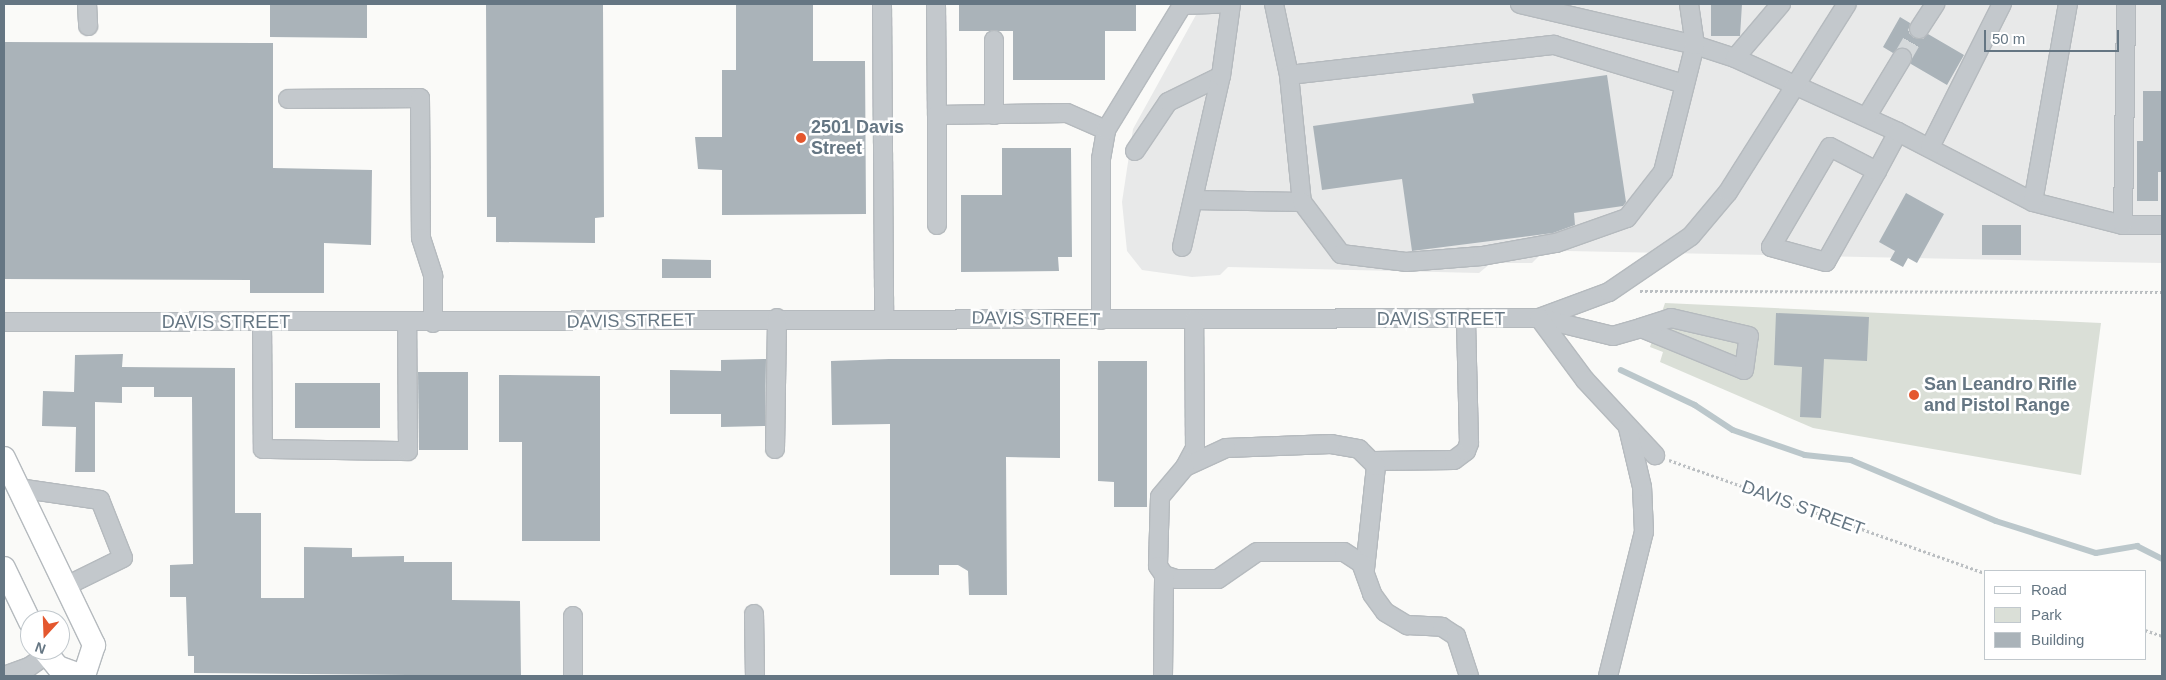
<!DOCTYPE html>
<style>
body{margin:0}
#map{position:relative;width:2166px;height:680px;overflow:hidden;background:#fafaf8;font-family:Arial,sans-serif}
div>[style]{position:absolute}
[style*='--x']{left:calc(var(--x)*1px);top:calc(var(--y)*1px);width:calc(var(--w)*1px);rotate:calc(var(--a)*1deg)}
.built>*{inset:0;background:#e8e9e9}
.green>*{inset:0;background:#dadfd7}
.stream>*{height:5.5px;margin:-2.75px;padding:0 2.75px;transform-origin:2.75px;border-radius:2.75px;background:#bbc7cb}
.building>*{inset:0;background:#aab3b9}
.minor-tunnel>*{height:18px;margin-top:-9px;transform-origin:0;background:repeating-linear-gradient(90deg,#d5d9db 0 18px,transparent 0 27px)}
.path>*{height:3px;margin-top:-1.5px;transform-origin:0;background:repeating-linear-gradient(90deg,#bbbfc2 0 2.5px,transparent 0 5px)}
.roads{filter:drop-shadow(1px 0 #b5babe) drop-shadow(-1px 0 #b5babe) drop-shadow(0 1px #b5babe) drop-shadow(0 -1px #b5babe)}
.minor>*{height:18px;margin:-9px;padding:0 9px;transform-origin:9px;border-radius:9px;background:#c3c8cc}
.major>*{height:22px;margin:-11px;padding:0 11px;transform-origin:11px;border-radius:11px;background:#fff}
.dots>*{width:14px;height:14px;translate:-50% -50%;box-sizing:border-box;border:2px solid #fff;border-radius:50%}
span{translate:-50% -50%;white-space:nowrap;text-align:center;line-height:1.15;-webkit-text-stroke:5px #fff;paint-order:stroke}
.poi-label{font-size:18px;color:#657683;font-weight:700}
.left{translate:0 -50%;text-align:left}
.street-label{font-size:18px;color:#657683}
.frame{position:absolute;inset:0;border:5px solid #657683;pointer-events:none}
.legend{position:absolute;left:1984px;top:570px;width:162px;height:90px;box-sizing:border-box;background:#fff;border:1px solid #c1c8cd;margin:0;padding:6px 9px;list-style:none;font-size:15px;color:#657683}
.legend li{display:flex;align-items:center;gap:10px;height:25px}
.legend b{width:25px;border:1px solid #c1c8cd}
.north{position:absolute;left:20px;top:610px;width:50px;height:50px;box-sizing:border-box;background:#fff;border:1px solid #c1c8cd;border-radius:50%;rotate:200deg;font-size:14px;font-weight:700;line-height:20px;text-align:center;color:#657683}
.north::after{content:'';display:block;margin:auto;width:18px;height:22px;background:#e4572e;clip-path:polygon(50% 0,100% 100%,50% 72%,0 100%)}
.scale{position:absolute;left:1984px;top:30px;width:135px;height:22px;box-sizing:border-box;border:2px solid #657683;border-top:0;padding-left:6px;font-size:15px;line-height:18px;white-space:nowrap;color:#657683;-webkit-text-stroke:4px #fff;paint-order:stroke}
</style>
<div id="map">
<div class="built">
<div style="clip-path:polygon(1202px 4px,2162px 4px,2162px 263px,1567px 251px,1541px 254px,1532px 263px,1491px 263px,1479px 273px,1228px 267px,1220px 275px,1192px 277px,1142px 270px,1127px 251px,1122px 202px,1133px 129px)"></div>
</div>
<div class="green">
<div style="clip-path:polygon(1665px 303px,2101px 323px,2081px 475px,1813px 428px,1660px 362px,1663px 352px,1650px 347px)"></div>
</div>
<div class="stream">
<div style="--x:1621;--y:370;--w:82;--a:25.3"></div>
<div style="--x:1695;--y:405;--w:45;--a:33.3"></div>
<div style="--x:1733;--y:430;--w:76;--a:19.1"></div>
<div style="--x:1805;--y:455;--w:46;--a:6.2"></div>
<div style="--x:1851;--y:460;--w:157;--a:22.8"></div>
<div style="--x:1996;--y:521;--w:105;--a:17.7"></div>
<div style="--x:2096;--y:553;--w:42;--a:-9.7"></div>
<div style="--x:2137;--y:546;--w:28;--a:27"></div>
</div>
<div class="building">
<div style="clip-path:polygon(270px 4px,367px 4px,367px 38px,270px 37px)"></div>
<div style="clip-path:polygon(486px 4px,603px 4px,604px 217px,595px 218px,595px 243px,496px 242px,496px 217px,487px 217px)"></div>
<div style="clip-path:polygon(736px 4px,813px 4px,813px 61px,865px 61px,866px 214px,722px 215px,722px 170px,698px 169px,695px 137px,722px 137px,722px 70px,736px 70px)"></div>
<div style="clip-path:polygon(959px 4px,1136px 4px,1136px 31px,1105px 31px,1105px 80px,1013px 80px,1013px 31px,959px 31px)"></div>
<div style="clip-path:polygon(1711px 4px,1742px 4px,1740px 36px,1711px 36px)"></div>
<div style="clip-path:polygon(1900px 17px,1910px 23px,1909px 33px,1914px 38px,1928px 34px,1964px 55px,1947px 85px,1911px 64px,1911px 53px,1907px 49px,1893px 53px,1883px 47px)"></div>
<div style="clip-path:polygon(4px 42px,273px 43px,273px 168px,372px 170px,371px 245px,324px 243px,324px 293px,250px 293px,250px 280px,4px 279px)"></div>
<div style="clip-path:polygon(1607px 75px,1626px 202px,1623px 206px,1574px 213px,1575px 225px,1553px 233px,1412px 251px,1402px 179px,1322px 190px,1313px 126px,1474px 103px,1472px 94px)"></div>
<div style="clip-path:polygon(2143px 91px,2162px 91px,2162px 172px,2158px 172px,2158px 201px,2137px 201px,2137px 141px,2143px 141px)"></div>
<div style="clip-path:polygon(1002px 148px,1071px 148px,1072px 257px,1058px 257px,1059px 271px,961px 272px,961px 195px,1002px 195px)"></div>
<div style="clip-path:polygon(1906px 193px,1944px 214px,1917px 263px,1908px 258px,1903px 267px,1890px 260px,1895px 251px,1879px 242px)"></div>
<div style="clip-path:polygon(1982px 225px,2021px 225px,2021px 255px,1982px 255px)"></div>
<div style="clip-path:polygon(662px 259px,711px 260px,711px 278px,662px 278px)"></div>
<div style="clip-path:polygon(1776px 313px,1869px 317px,1867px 361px,1824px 359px,1821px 418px,1800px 417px,1802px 367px,1774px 365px)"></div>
<div style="clip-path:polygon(123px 354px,122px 367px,235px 368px,235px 513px,261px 513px,261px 598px,304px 598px,304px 547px,352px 548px,352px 557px,404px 556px,404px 562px,452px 562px,452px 600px,520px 601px,521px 676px,194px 673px,194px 656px,188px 656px,186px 597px,170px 597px,170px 565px,193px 564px,192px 397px,154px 397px,154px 387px,122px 387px,122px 403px,95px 402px,95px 472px,75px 472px,76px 427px,42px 426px,43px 391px,74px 392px,75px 355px)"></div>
<div style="clip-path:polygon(766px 359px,765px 426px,721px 427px,721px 414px,670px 414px,670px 370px,721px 371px,721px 360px)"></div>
<div style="clip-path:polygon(889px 359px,1060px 359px,1060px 458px,1006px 457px,1007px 595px,969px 595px,968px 571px,958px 565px,939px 565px,939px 575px,890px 575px,890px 424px,832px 425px,831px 361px)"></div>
<div style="clip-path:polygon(1098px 361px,1147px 361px,1147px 507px,1114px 507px,1114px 482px,1098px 481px)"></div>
<div style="clip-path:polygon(418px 372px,468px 372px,468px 450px,419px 450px)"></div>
<div style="clip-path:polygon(499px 375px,600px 376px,600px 541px,522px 541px,522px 442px,499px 442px)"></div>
<div style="clip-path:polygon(295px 383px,380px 383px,380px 428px,295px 428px)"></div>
</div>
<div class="minor-tunnel">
<div style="--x:1902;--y:58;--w:34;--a:-60"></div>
</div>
<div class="path">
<div style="--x:1640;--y:291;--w:522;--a:0.11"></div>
<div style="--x:1669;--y:460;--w:336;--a:19.7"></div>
<div style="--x:2145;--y:630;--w:18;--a:19"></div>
</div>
<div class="roads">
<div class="minor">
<div style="--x:87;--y:4;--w:22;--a:87"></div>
<div style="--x:882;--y:4;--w:314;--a:89.6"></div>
<div style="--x:936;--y:4;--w:111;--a:89.5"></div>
<div style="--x:937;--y:115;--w:130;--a:-0.9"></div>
<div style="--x:1067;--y:113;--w:43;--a:23.6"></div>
<div style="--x:1274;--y:4;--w:73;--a:78.1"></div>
<div style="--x:1289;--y:75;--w:128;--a:84.2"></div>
<div style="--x:1520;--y:4;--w:180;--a:13.2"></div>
<div style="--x:1695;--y:45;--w:42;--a:18"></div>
<div style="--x:1735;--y:58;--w:179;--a:24.4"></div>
<div style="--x:1898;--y:132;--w:44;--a:118.3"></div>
<div style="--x:1877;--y:171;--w:104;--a:119.3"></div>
<div style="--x:1826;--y:262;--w:57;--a:-164.7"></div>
<div style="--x:1771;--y:247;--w:116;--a:-59.5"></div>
<div style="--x:1830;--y:147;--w:53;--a:27.1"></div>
<div style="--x:1183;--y:5;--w:36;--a:-2"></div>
<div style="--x:1919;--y:29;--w:30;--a:-57"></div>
<div style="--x:994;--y:40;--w:75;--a:90"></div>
<div style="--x:1735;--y:58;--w:71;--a:-49.6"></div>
<div style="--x:1289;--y:75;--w:267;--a:-6.5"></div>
<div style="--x:1554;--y:45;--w:136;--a:16.7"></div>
<div style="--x:288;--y:99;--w:132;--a:-0.4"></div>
<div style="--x:420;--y:98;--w:140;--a:89.6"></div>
<div style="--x:421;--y:238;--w:40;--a:72"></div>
<div style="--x:433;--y:276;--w:47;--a:90"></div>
<div style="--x:1867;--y:116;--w:68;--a:-58.9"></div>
<div style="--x:1898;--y:132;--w:152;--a:27.4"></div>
<div style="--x:2033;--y:202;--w:93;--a:14.3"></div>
<div style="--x:2123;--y:225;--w:39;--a:0"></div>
<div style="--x:1930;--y:147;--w:160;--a:-63.3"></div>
<div style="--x:1135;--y:151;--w:59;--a:-56"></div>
<div style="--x:1168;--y:102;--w:59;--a:-26.1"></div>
<div style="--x:1193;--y:200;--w:109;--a:1.1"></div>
<div style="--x:1302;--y:202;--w:65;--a:53.1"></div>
<div style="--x:1341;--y:254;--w:65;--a:7"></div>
<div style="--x:1406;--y:262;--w:76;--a:-4.5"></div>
<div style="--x:1482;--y:256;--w:75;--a:-10"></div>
<div style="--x:1556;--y:243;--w:75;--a:-19.4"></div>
<div style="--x:1627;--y:218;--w:58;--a:-52"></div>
<div style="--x:1663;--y:172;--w:131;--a:-75.9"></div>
<div style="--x:1695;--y:45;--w:41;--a:-98.3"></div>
<div style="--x:2033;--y:202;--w:201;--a:-80"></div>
<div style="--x:937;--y:225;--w:110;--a:-90"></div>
<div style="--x:2123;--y:225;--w:221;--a:-89.2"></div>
<div style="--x:1182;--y:247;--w:175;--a:-77.2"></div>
<div style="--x:1221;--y:76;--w:73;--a:-82.1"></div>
<div style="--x:1539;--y:318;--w:75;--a:-20.4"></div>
<div style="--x:1609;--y:292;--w:99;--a:-34.3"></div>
<div style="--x:1691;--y:236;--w:57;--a:-49.9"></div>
<div style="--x:1728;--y:192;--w:222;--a:-57.7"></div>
<div style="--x:1539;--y:318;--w:76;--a:13.7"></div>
<div style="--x:1613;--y:336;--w:29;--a:-16"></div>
<div style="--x:1641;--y:328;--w:111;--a:22.2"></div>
<div style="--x:1744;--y:370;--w:34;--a:-82"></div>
<div style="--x:1749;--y:336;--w:80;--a:-167"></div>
<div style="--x:1671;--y:318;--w:32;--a:162"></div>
<div style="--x:1101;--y:320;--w:161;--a:-90"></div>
<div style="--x:1101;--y:159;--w:29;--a:-80"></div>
<div style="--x:1106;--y:130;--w:148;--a:-58.6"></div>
<div style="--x:262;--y:321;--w:128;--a:89.6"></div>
<div style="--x:263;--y:449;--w:145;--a:0.8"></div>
<div style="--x:408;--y:451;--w:128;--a:-90.4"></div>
<div style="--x:4;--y:322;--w:1535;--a:-0.15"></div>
<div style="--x:1539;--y:318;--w:77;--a:53.4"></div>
<div style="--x:1585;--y:380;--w:103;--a:47"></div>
<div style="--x:775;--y:449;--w:131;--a:-89.1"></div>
<div style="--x:1374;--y:461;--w:80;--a:-0.7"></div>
<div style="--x:1454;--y:460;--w:15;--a:-37"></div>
<div style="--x:1466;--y:451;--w:9;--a:-69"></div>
<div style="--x:1469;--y:443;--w:125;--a:-91.4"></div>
<div style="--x:1185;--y:467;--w:21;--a:-62"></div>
<div style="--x:1195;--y:448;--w:128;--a:-90.4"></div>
<div style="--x:18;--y:488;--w:83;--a:8.3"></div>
<div style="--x:100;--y:500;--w:62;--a:68.4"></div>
<div style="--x:123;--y:558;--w:64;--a:153.8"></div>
<div style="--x:1365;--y:569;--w:104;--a:-83.9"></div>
<div style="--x:1376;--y:466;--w:24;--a:-135"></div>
<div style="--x:1359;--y:449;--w:28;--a:-170"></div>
<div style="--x:1331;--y:444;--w:105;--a:177.8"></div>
<div style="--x:1226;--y:448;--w:45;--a:155.1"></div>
<div style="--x:1185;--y:467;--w:39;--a:130"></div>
<div style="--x:1160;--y:497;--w:69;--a:91.7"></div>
<div style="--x:1158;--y:566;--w:11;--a:56"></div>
<div style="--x:1164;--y:575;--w:13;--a:18"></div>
<div style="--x:1176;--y:579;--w:42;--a:0"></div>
<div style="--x:1218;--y:579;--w:47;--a:-34.7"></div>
<div style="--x:1257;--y:552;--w:87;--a:0"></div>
<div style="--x:1344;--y:552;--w:20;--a:33"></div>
<div style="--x:1361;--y:563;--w:33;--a:70"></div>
<div style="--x:1372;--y:594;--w:22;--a:54"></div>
<div style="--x:1385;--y:612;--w:26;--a:31"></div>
<div style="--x:1407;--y:625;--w:35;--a:3"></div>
<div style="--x:1442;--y:627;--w:17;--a:33"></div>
<div style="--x:1456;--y:636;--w:42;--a:72"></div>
<div style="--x:754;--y:614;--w:62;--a:89.1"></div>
<div style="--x:4;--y:676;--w:27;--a:-20"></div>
<div style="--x:29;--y:667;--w:21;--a:-35"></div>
<div style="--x:573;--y:676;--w:60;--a:-90"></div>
<div style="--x:1163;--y:676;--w:101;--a:-89.4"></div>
<div style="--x:1608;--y:676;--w:148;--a:-76"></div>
<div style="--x:1644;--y:532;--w:45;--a:-92.5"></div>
<div style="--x:1642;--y:487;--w:61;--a:-103.3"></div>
</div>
<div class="major">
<div style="--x:4;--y:458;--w:208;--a:64.3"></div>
<div style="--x:94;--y:645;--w:33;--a:108"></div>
<div style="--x:4;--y:568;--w:60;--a:64.3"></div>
<div style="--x:44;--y:650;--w:22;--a:51"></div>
<div style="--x:58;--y:667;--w:27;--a:20"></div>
</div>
</div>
<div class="dots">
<div style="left:801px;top:138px;background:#e4572e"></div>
<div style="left:1914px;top:395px;background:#e4572e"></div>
</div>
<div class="poi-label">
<span class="left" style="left:811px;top:138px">2501 Davis<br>Street</span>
<span class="left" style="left:1924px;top:395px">San Leandro Rifle<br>and Pistol Range</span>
</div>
<div class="street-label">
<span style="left:1036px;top:319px;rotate:1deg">DAVIS STREET</span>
<span style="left:1441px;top:319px">DAVIS STREET</span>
<span style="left:631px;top:321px;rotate:-1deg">DAVIS STREET</span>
<span style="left:226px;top:322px">DAVIS STREET</span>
<span style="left:1803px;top:508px;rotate:20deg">DAVIS STREET</span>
</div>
<div class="frame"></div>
<ul class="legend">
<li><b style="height:6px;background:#fff"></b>Road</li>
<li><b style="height:14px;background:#dadfd7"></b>Park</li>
<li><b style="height:14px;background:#aab3b9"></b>Building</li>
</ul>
<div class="north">N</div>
<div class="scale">50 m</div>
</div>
